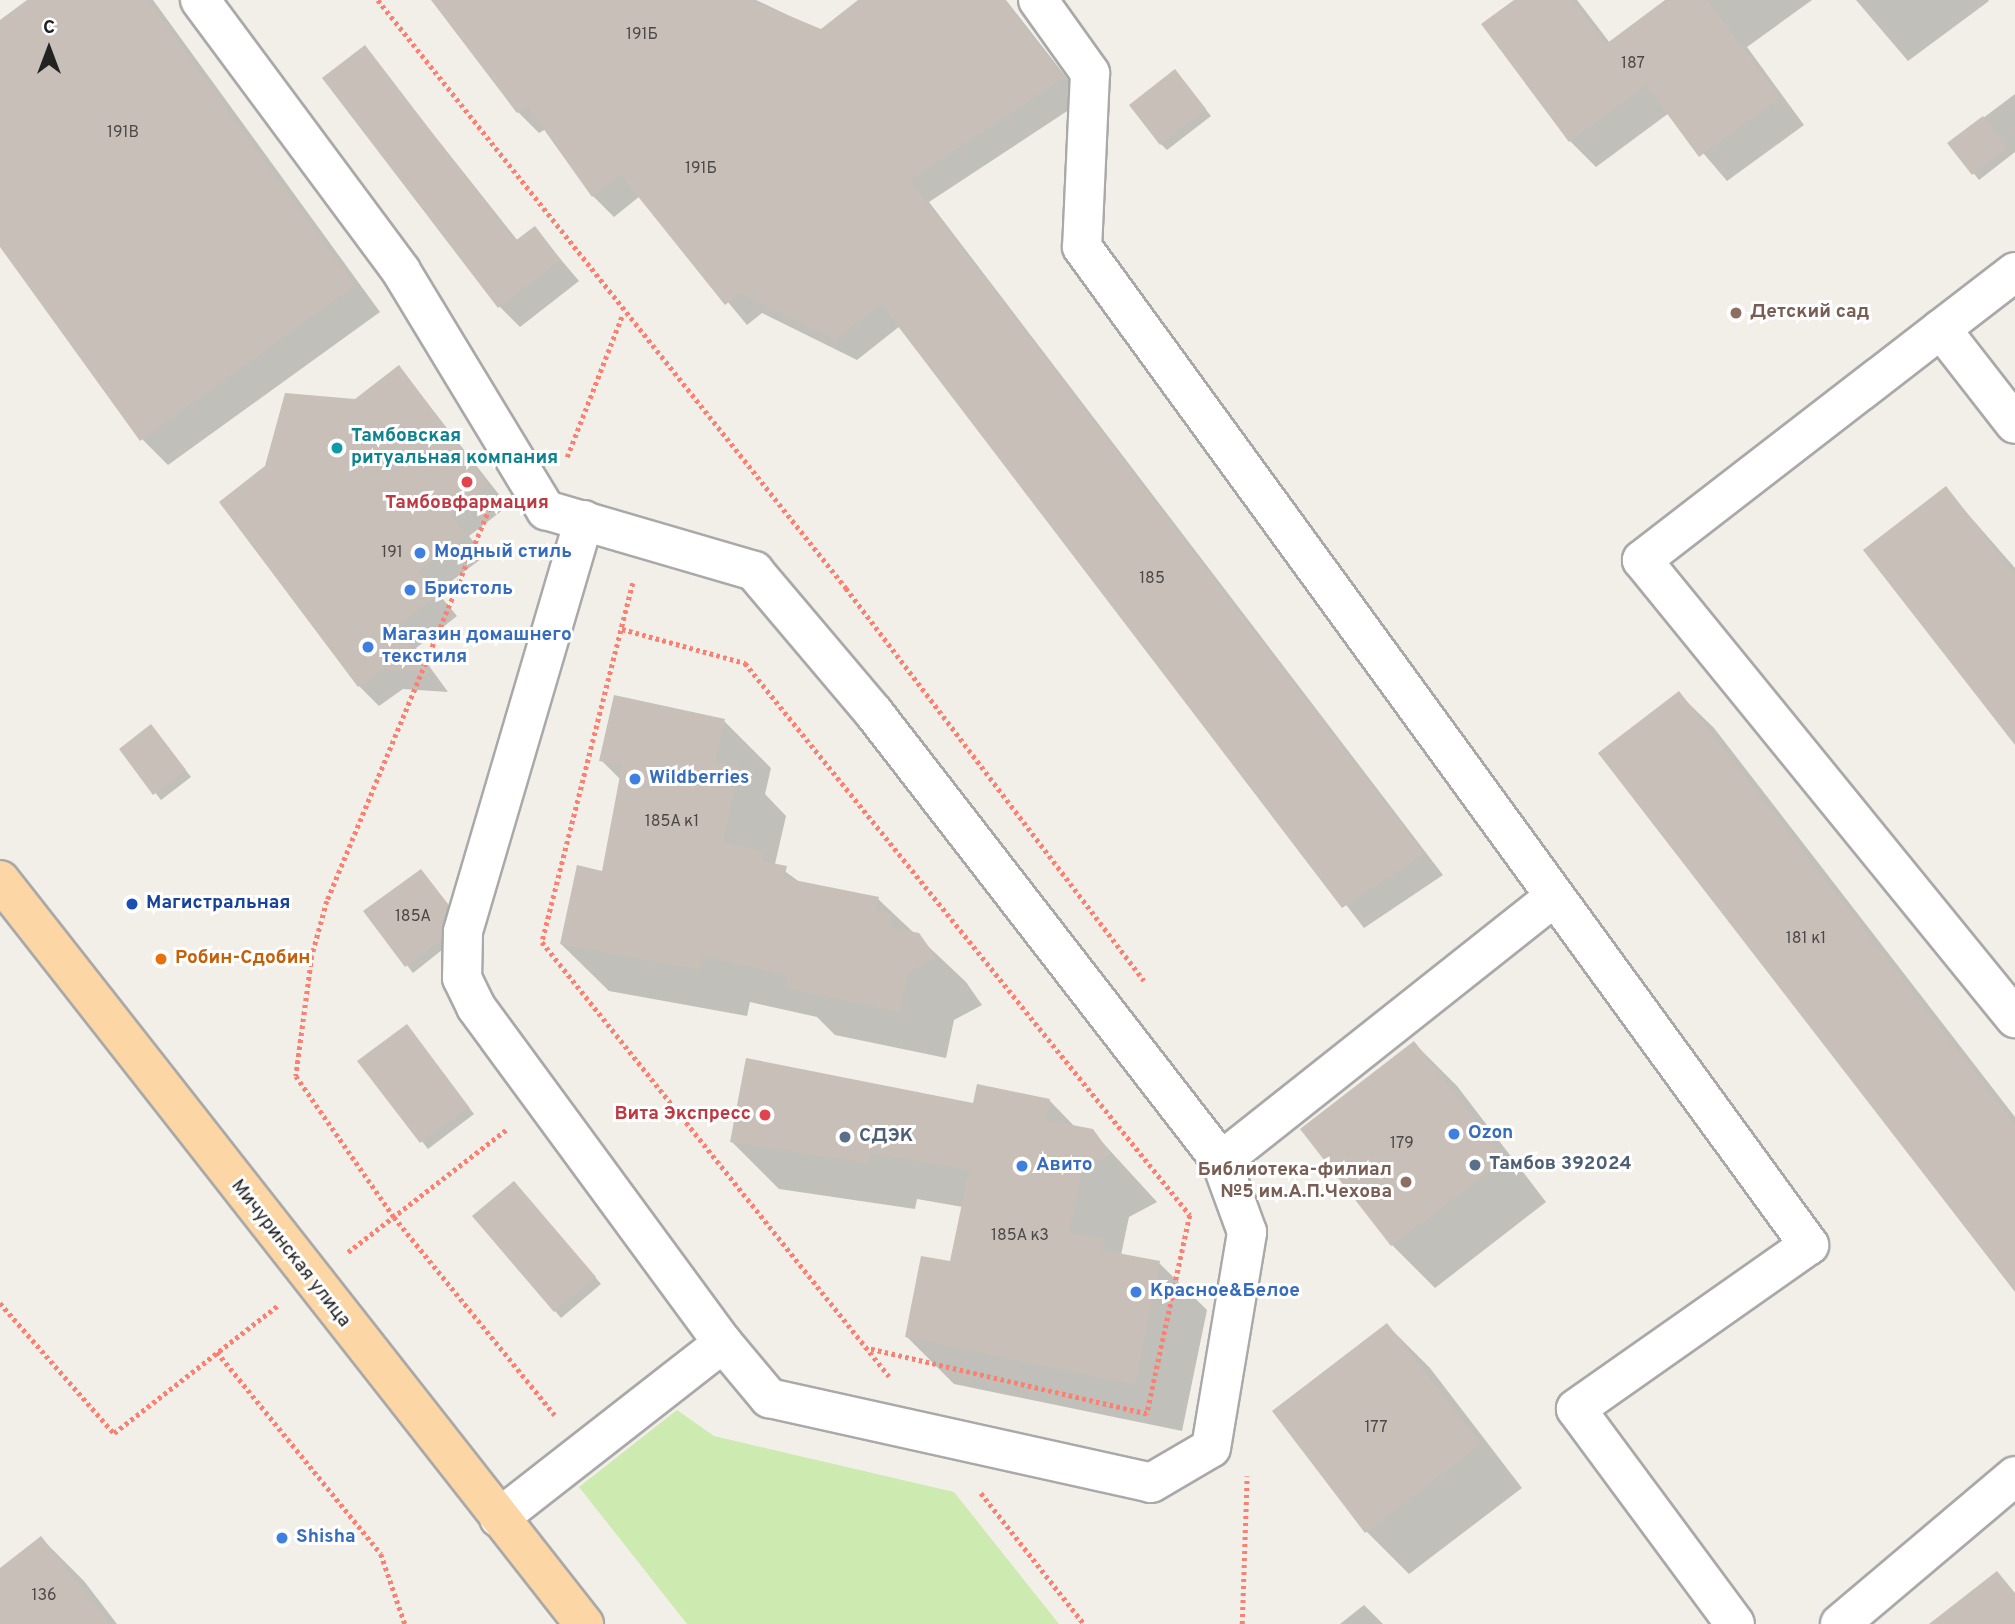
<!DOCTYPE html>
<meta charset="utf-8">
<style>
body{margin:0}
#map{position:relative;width:2015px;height:1624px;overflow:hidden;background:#f2efe9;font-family:Overpass,sans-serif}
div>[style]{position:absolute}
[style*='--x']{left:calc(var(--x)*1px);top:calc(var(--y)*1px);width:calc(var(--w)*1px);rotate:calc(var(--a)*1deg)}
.grass>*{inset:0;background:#cdebb0}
.shadow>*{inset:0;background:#0003}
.building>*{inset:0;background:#c7bfb8}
.path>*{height:4.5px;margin-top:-2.25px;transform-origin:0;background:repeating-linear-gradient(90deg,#fa8072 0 3.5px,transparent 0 7px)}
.roads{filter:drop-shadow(2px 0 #a9a9a9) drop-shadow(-2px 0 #a9a9a9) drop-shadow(0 2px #a9a9a9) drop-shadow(0 -2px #a9a9a9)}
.minor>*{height:38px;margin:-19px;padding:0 19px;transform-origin:19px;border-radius:19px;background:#fff}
.major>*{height:38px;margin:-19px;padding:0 19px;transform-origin:19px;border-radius:19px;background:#fcd6a4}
.dots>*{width:19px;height:19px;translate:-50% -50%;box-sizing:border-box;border:4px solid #fff;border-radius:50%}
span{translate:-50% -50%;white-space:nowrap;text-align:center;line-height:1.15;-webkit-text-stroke:6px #fff;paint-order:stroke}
.number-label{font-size:16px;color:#4b4948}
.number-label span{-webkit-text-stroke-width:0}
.education-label{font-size:19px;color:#785e54;font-weight:700}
.left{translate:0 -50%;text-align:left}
.right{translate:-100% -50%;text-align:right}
.culture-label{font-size:19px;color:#0d838f;font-weight:700}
.health-label{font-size:19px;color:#be3a42;font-weight:700}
.shop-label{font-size:19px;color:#366cbe;font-weight:700}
.transit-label{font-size:19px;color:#164399;font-weight:700}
.food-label{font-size:19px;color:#c56008;font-weight:700}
.service-label{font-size:19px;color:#4e5e75;font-weight:700}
.street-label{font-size:19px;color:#222}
.north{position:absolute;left:14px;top:14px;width:70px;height:70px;-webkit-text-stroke:5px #fff;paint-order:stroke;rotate:0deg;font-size:19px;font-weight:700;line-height:28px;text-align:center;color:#222}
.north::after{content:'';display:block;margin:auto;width:24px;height:32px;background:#222;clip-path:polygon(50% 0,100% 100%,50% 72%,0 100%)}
</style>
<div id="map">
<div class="grass">
<div style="clip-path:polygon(677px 1410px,714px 1436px,954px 1492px,1059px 1624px,687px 1624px,579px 1487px)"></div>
</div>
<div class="shadow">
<div style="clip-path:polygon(30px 0,153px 0,380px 312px,168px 465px,142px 439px,0 244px,0 22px)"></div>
<div style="clip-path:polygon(434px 0,756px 0,821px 31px,861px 0,1006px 0,1084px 100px,929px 202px,1443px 875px,1364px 928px,900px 326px,857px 360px,762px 313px,747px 325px,640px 196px,614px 217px,593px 196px,546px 129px,539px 133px,518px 112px)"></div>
<div style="clip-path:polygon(1517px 0,1577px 0,1610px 43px,1668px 0,1812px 0,1747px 47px,1804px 125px,1727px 181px,1669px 113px,1596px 167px,1570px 141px)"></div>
<div style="clip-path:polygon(1856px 0,1988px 0,1989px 1px,1908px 61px)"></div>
<div style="clip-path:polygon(365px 48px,518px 241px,535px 229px,579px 281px,520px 327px,500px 307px)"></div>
<div style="clip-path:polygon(1181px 78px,1211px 116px,1167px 150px,1161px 144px)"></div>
<div style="clip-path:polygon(2015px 94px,2015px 152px,1979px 180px,1950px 143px)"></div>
<div style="clip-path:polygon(399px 367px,508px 506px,469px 536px,485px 556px,437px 592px,457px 616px,416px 648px,448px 692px,403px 689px,379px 706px,359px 686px,356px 401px)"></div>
<div style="clip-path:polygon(1946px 489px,2015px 568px,2015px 743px)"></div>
<div style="clip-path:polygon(1679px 694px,1714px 728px,2015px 1117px,2015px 1289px)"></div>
<div style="clip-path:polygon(724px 721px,771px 768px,765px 794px,786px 816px,775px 864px,801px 883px,878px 899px,966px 982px,982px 1005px,954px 1020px,946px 1058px,835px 1035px,817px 1017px,750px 1002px,747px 1016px,609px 991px,561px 944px,603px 873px,621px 780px,601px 760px)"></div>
<div style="clip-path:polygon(157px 733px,191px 777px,161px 800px,121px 749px)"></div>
<div style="clip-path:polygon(421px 871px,454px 912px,447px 946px,413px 973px,366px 912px)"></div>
<div style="clip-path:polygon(407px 1026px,474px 1114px,428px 1149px,360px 1061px)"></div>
<div style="clip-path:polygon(1414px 1043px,1457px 1086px,1546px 1202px,1435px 1288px,1392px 1245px)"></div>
<div style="clip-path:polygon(1050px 1101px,1076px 1128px,1092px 1131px,1157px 1202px,1129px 1217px,1121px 1255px,1159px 1263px,1207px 1310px,1182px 1431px,954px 1384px,907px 1337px,952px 1264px,963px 1207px,917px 1199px,915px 1209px,779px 1189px,732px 1142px,974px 1105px)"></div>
<div style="clip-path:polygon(520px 1189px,601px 1284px,561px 1318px,475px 1217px)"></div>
<div style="clip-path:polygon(1387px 1325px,1430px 1368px,1522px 1488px,1409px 1574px,1366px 1531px)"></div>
<div style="clip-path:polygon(41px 1538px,84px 1581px,117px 1624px,0 1624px,0 1570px)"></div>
<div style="clip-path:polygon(1364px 1605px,1383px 1624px,1340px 1624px)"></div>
</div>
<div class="building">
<div style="clip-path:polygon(27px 0,148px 0,355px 285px,140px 441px,0 247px,0 20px)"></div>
<div style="clip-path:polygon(431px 0,751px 0,821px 29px,858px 0,1004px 0,1064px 78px,910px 180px,1424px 854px,1342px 908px,881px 304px,835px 340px,740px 293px,725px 305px,620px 174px,592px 197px,528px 107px,517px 113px)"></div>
<div style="clip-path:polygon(1514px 0,1573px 0,1606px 44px,1665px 0,1707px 0,1780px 98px,1699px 157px,1646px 85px,1569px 142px,1481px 24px)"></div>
<div style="clip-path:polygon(365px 45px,515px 241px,535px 226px,561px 260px,498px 308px,322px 78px)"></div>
<div style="clip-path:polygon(1175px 69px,1206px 109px,1160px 145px,1129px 105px)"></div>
<div style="clip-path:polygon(1983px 116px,2007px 147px,1972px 175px,1947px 143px)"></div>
<div style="clip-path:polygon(399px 365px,489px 485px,450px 515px,466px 535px,418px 571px,438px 595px,397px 627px,431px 673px,383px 669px,358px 687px,219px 502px,265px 466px,285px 393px,355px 399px)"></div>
<div style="clip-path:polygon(1946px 486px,2015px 575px,2015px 745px,1863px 550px)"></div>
<div style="clip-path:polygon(1679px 691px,2015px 1124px,2015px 1292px,1598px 753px)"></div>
<div style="clip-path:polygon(614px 695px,725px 719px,715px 761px,740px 767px,723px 842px,764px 851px,762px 861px,787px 866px,784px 878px,879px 897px,876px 910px,892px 914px,890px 927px,919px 933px,936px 957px,908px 973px,899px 1012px,786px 988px,788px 975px,703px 956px,700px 970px,560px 944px,577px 865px,602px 871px,622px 765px,599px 761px)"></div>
<div style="clip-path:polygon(151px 724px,186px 770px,153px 795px,119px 749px)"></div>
<div style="clip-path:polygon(421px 869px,448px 904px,441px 940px,405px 967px,363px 911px)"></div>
<div style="clip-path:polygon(407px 1024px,469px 1107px,420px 1143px,357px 1061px)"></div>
<div style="clip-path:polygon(1414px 1041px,1505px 1159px,1391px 1246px,1300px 1129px)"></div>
<div style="clip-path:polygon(746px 1058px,973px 1103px,977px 1084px,1050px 1099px,1046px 1120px,1093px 1129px,1111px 1154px,1082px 1170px,1069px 1233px,1105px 1239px,1102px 1250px,1160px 1261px,1135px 1385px,905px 1337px,921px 1256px,950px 1261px,969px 1170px,870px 1153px,868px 1163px,730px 1142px)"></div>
<div style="clip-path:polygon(514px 1181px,596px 1277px,554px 1312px,472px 1216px)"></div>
<div style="clip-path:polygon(1387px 1323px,1481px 1444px,1365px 1533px,1272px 1411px)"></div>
<div style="clip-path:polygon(41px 1536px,110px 1624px,0 1624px,0 1568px)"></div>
<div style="clip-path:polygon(1997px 1571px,2015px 1593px,2015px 1624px,1929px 1624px)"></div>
</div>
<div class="path">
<div style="--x:378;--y:0;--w:752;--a:51.48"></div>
<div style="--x:846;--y:588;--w:493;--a:52.8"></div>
<div style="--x:567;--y:457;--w:151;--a:-68.7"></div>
<div style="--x:490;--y:508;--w:425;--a:112.5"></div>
<div style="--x:327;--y:901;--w:57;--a:105.3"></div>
<div style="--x:312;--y:956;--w:121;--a:97.6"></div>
<div style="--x:296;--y:1076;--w:172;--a:55.2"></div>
<div style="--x:394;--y:1217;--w:255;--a:50.9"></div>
<div style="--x:633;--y:583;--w:370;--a:104.2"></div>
<div style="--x:542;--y:942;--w:556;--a:51.36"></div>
<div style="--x:622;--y:629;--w:128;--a:15.5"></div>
<div style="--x:745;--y:663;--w:709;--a:51.13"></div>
<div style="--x:1190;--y:1215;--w:204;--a:102.2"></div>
<div style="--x:1147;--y:1414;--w:289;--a:-166.8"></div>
<div style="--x:348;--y:1252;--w:201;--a:-37.7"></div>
<div style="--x:0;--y:1303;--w:173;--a:48.8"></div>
<div style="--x:114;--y:1433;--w:207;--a:-37.9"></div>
<div style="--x:217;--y:1352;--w:260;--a:50.9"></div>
<div style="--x:381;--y:1554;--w:74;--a:71.1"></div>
<div style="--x:981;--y:1493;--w:167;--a:51.8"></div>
<div style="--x:1242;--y:1624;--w:148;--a:-88.1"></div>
</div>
<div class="roads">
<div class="minor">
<div style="--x:200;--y:0;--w:337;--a:53.4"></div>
<div style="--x:401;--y:271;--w:280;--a:58.8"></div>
<div style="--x:546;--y:510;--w:217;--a:16.3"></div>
<div style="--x:754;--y:571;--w:186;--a:49.8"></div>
<div style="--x:874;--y:713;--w:567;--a:52.24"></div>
<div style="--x:1221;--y:1161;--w:422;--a:-38.4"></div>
<div style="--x:1038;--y:0;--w:90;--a:54.5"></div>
<div style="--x:1090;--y:73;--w:174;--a:92.6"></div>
<div style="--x:1082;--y:247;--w:1235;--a:53.93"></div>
<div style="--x:1809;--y:1245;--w:285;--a:144.9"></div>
<div style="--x:1576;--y:1409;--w:267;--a:53.5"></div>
<div style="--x:2015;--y:272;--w:93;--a:142.4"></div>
<div style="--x:1941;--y:329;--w:120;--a:52.1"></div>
<div style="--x:1941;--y:329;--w:378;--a:142.3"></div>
<div style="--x:1642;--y:560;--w:591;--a:50.84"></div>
<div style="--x:584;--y:520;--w:429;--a:106.4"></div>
<div style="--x:463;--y:932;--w:46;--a:91.2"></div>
<div style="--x:462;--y:978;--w:32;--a:64"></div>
<div style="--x:476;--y:1007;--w:417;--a:53.7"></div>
<div style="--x:499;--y:1518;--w:284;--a:-38"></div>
<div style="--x:723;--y:1343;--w:72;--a:50.1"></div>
<div style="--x:769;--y:1398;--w:391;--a:12.5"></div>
<div style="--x:1151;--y:1483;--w:69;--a:-30.3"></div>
<div style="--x:1211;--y:1448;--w:219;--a:-80.5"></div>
<div style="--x:1247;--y:1232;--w:76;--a:-110.1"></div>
<div style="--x:1840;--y:1624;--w:229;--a:-40.2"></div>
</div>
<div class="major">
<div style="--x:0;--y:880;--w:946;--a:51.87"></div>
</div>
</div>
<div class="dots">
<div style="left:1736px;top:313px;background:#8d6e63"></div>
<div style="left:337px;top:448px;background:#0f9aa8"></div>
<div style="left:467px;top:482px;background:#e0444e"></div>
<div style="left:420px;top:553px;background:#3f7fe0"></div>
<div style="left:410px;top:590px;background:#3f7fe0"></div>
<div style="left:368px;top:647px;background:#3f7fe0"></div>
<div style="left:635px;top:779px;background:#3f7fe0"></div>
<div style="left:132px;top:904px;background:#1a4fb4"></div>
<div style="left:161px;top:959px;background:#e8710a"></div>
<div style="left:765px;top:1115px;background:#e0444e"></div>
<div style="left:1454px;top:1134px;background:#3f7fe0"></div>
<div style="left:845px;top:1137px;background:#5c6f8a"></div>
<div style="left:1475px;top:1165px;background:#5c6f8a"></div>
<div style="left:1022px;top:1166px;background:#3f7fe0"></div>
<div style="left:1406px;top:1182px;background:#8d6e63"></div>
<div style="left:1136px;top:1292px;background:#3f7fe0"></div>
<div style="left:282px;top:1538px;background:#3f7fe0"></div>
</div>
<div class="number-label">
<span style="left:642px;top:35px">191Б</span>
<span style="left:1633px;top:64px">187</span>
<span style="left:123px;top:133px">191В</span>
<span style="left:701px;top:169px">191Б</span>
<span style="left:392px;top:553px">191</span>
<span style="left:1152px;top:579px">185</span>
<span style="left:672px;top:822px">185А к1</span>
<span style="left:413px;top:917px">185А</span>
<span style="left:1806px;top:939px">181 к1</span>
<span style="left:1402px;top:1144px">179</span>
<span style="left:1020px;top:1236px">185А к3</span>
<span style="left:1376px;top:1428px">177</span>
<span style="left:44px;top:1596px">136</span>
</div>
<div class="education-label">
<span class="left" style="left:1750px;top:313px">Детский сад</span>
<span class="right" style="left:1392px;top:1182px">Библиотека-филиал<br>№5 им.А.П.Чехова</span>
</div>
<div class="culture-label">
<span class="left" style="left:351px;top:448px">Тамбовская<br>ритуальная компания</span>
</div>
<div class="health-label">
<span style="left:467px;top:504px">Тамбовфармация</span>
<span class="right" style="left:751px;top:1115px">Вита Экспресс</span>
</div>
<div class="shop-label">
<span class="left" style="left:434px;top:553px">Модный стиль</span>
<span class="left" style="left:424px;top:590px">Бристоль</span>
<span class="left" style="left:382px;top:647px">Магазин домашнего<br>текстиля</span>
<span class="left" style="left:649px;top:779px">Wildberries</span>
<span class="left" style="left:1468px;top:1134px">Ozon</span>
<span class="left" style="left:1036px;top:1166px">Авито</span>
<span class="left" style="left:1150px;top:1292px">Красное&amp;Белое</span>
<span class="left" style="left:296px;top:1538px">Shisha</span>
</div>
<div class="transit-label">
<span class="left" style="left:146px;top:904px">Магистральная</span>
</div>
<div class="food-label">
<span class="left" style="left:175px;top:959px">Робин-Сдобин</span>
</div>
<div class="service-label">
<span class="left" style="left:859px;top:1137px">СДЭК</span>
<span class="left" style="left:1489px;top:1165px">Тамбов 392024</span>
</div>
<div class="street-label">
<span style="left:290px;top:1254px;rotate:52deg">Мичуринская улица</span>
</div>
<div class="north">С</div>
</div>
